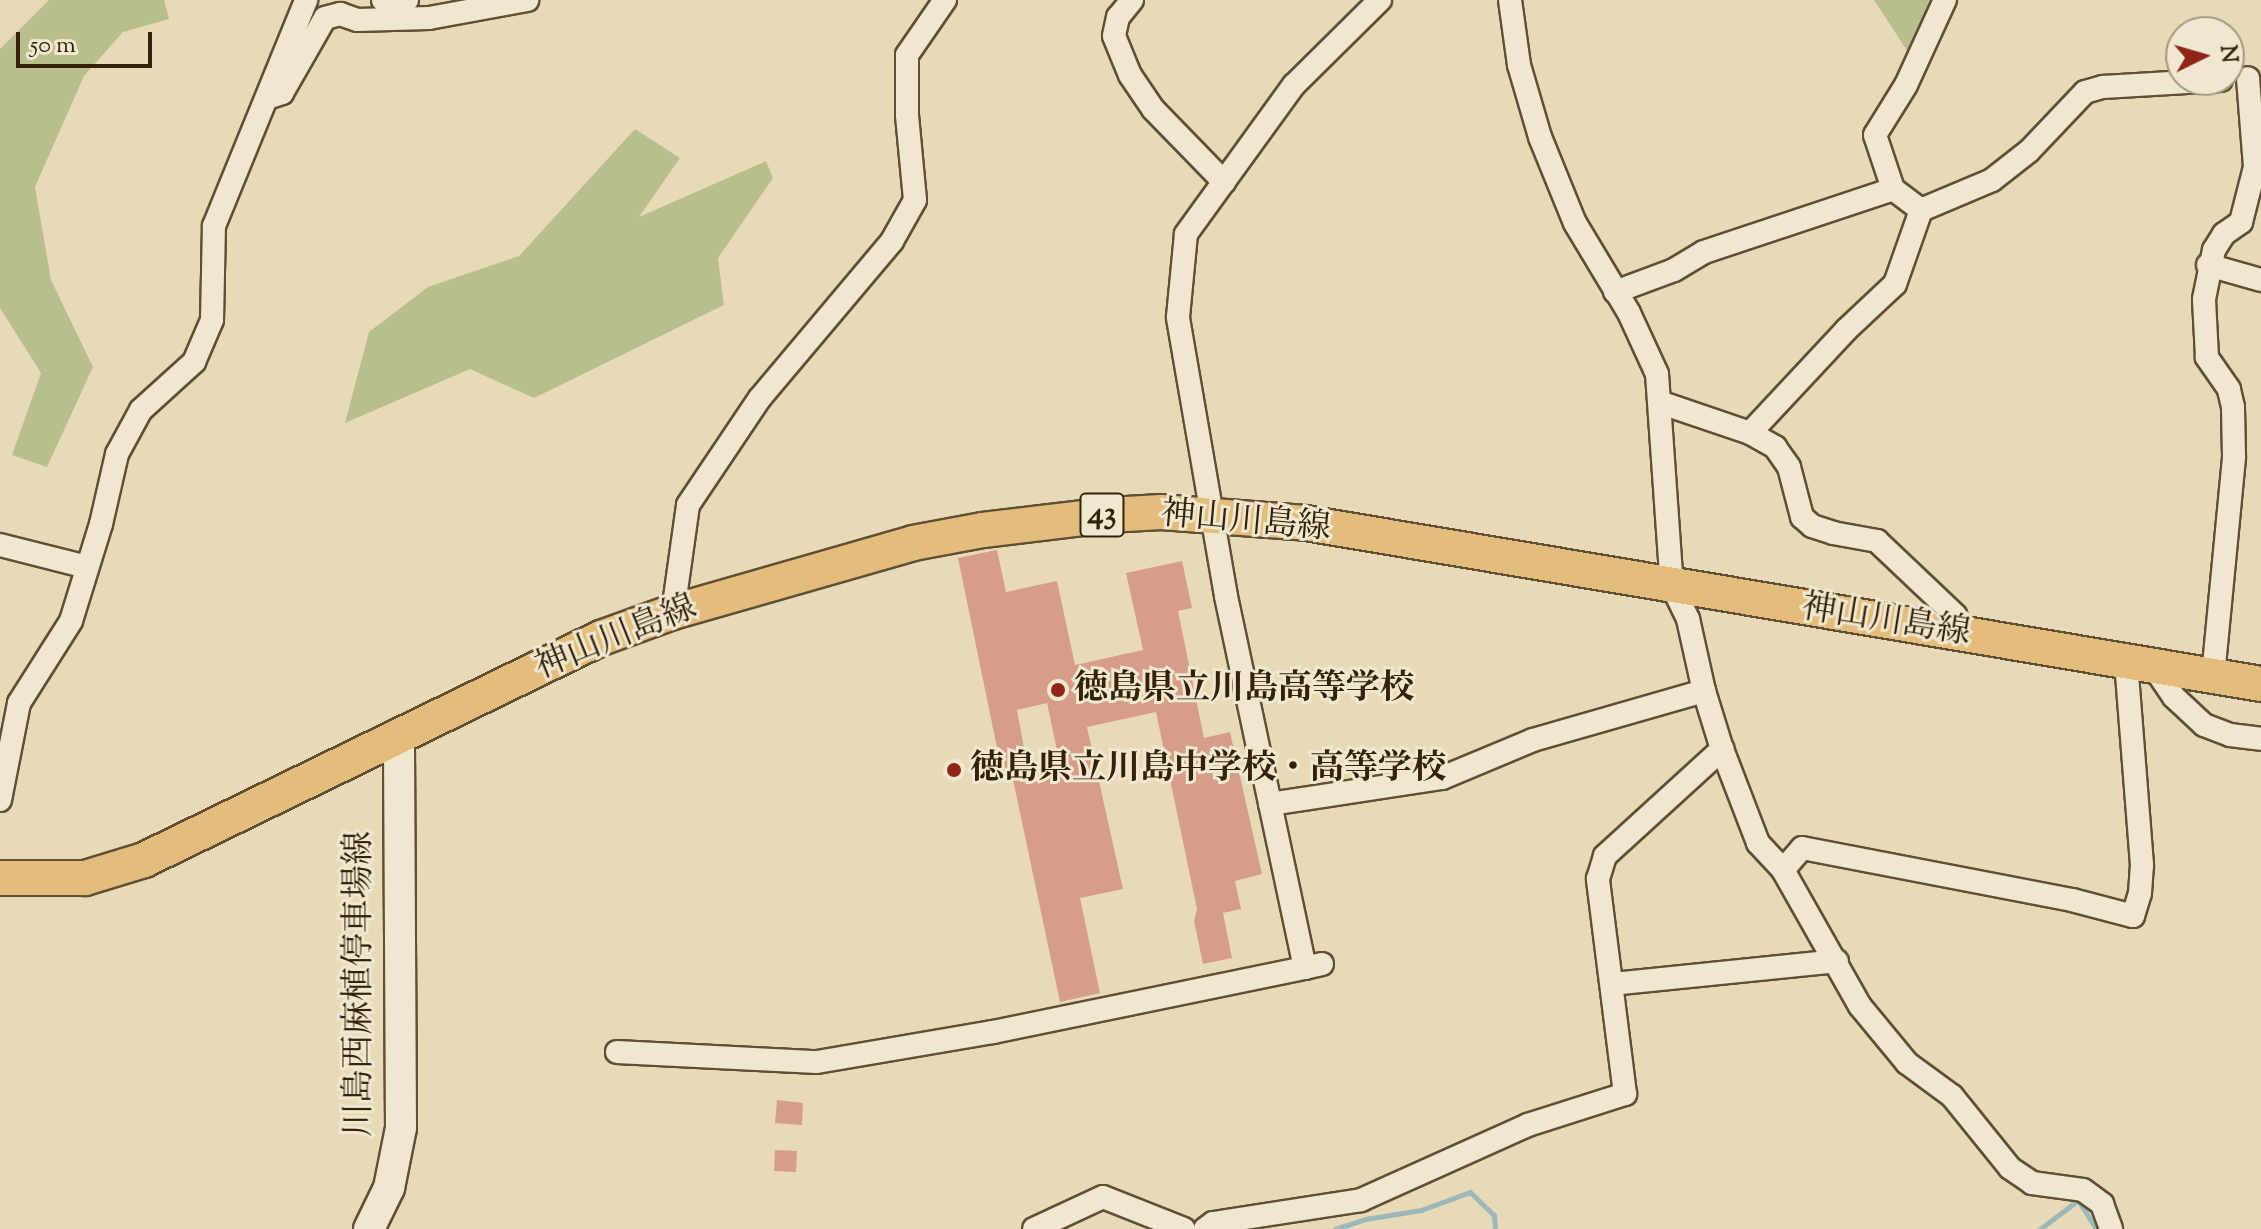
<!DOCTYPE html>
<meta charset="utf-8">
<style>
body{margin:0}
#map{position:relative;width:2261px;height:1229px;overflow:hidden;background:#e8dab7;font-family:"Sorts Mill Goudy","Noto Serif JP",serif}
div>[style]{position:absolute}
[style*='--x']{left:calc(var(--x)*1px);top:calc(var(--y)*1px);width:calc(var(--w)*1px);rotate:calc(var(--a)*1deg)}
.green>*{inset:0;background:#b8bf8d}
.stream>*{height:5px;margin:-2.5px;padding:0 2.5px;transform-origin:2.5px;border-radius:2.5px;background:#9cb8ba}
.building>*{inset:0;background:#d69e89}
.roads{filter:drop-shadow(2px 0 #604f35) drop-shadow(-2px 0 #604f35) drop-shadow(0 2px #604f35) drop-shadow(0 -2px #604f35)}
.minor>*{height:22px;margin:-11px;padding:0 11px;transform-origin:11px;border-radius:11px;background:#f0e7d0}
.secondary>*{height:30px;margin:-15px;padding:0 15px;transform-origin:15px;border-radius:15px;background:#f0e7d0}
.primary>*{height:34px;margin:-17px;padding:0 17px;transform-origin:17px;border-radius:17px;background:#e4bd7c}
.dots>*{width:22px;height:22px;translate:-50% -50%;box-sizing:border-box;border:4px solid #f0e7d0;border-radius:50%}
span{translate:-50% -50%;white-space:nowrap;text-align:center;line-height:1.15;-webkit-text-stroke:6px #f0e7d0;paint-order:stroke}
.shield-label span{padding:2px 6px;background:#f0e7d0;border:2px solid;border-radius:6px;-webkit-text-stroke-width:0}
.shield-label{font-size:32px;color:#33210a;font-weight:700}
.street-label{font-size:34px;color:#33210a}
.poi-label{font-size:34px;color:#33210a;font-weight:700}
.left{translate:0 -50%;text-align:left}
.north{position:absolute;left:2165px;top:16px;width:80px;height:80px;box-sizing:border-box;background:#f0e7d0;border:2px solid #a49881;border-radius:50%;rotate:85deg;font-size:22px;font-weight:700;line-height:32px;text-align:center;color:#33210a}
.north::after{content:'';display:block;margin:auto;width:28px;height:36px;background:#8f2418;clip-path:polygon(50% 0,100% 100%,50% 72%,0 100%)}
.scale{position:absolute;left:16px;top:32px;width:136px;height:36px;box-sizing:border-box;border:4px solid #33210a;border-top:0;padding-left:10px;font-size:24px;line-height:28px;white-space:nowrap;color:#33210a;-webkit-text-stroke:6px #f0e7d0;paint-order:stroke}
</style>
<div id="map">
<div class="green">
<div style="clip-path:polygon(49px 0,164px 0,169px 19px,123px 32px,84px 76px,35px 187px,51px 280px,93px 367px,47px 467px,12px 455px,41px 373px,0 308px,0 49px)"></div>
<div style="clip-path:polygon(1874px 0,1936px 0,1908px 52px)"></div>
<div style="clip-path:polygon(635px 129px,680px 158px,639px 217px,766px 161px,773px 178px,718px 258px,724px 305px,534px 398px,470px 369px,345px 423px,369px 332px,428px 287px,519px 256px)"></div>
</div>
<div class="stream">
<div style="--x:1335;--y:1229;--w:32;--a:-18"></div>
<div style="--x:1365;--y:1219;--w:57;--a:-9.1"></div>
<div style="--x:1421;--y:1210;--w:52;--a:-20.2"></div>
<div style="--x:1470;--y:1192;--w:33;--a:44"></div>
<div style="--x:1494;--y:1215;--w:14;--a:86"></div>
<div style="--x:2040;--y:1229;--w:48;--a:-37.3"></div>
<div style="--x:2078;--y:1200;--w:34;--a:58"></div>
</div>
<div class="building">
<div style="clip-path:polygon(evenodd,997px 550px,1006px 592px,1057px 581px,1075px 665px,1143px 650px,1126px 573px,1182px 561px,1192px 608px,1178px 611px,1204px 738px,1230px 732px,1262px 874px,1235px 881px,1241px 909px,1223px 913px,1232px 958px,1203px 964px,1194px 921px,1197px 909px,1156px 712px,1087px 727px,1123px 889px,1080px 898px,1100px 993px,1060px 1002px,1011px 770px,1002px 772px,958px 558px,997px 550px,1047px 703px,1062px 774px,1030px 781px,1017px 710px,1047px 703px)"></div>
<div style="clip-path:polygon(777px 1100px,803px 1103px,802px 1125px,775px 1123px)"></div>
<div style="clip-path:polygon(775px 1150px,797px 1151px,796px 1172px,774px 1171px)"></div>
</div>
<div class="roads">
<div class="minor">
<div style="--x:383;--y:0;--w:24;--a:0"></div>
<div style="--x:1132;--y:0;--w:22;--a:129"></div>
<div style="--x:1118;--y:17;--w:19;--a:102"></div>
<div style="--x:1114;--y:36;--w:42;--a:67.7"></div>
<div style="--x:1130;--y:75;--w:41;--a:55.9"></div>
<div style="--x:1153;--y:109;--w:102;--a:45.8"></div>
<div style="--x:1510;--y:0;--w:66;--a:82.1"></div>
<div style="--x:1519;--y:65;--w:75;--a:73.7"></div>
<div style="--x:1540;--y:137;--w:93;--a:67.9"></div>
<div style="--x:1575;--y:223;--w:105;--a:59"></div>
<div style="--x:1629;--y:313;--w:67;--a:65.3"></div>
<div style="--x:1657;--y:374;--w:213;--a:86"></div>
<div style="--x:1672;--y:586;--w:37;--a:64"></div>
<div style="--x:1688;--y:619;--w:74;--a:77.5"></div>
<div style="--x:1704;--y:691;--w:61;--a:72.8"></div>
<div style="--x:1722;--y:749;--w:101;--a:69"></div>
<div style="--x:1758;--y:843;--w:37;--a:47"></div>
<div style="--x:1783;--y:870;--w:156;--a:60.5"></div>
<div style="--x:1860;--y:1006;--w:74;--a:50.5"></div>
<div style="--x:1907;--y:1063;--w:56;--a:36.3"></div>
<div style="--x:1952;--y:1096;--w:92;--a:51.1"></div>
<div style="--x:2010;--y:1168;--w:27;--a:34"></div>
<div style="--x:2032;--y:1183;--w:51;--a:7.8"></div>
<div style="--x:2083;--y:1190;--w:24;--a:36"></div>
<div style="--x:2102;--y:1204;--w:27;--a:70"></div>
<div style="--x:267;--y:98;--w:16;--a:-18"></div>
<div style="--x:282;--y:93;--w:86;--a:-60.2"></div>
<div style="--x:325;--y:18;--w:16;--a:-15"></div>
<div style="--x:340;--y:14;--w:18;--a:19"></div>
<div style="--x:357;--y:20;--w:72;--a:-1.6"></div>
<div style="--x:429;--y:18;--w:100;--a:-10.4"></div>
<div style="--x:1921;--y:210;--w:35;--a:-143"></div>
<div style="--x:1893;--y:189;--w:57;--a:-108.4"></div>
<div style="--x:1875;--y:135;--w:59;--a:-58.2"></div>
<div style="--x:1906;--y:85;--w:94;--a:-65.4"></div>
<div style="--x:2208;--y:265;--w:55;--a:15.8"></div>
<div style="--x:1615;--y:292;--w:63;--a:-20.4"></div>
<div style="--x:1674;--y:270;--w:35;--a:-31"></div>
<div style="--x:1704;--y:252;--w:199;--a:-18.4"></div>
<div style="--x:1659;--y:402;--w:96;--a:18.8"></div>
<div style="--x:1750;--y:433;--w:29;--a:29"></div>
<div style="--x:1775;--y:447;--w:24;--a:55"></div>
<div style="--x:1789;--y:467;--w:52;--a:75.4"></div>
<div style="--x:1802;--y:517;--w:13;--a:42"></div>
<div style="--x:1812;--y:526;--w:22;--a:18"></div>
<div style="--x:1833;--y:533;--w:45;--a:10.3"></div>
<div style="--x:1877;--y:541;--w:108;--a:43.5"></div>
<div style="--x:1955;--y:615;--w:19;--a:69"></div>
<div style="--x:1750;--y:433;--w:141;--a:-47"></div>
<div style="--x:1846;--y:330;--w:67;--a:-43.2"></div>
<div style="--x:1895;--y:284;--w:78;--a:-70.6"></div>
<div style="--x:1921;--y:210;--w:77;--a:-22.9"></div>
<div style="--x:1992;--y:180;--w:47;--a:-38.1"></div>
<div style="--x:2029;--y:151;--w:81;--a:-46.5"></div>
<div style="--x:2085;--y:92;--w:19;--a:-16"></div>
<div style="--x:2103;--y:87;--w:118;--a:-3.4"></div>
<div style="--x:0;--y:545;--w:90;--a:14.2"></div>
<div style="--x:673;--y:612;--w:108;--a:-82"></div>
<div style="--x:688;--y:505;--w:129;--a:-56.1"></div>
<div style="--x:760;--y:398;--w:205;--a:-49.9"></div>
<div style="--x:892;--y:241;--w:47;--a:-60.7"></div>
<div style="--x:915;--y:200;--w:85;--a:-95.4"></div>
<div style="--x:907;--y:115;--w:60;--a:-90"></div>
<div style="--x:907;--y:55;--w:67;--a:-55.4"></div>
<div style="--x:2153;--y:666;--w:37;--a:56"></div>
<div style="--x:2174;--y:697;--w:41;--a:43"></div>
<div style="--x:2204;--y:725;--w:28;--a:21"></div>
<div style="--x:2230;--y:735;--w:31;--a:7"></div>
<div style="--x:2213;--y:676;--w:221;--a:-84.5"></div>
<div style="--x:2234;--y:456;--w:49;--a:-91.2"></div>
<div style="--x:2233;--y:407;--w:18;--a:-103"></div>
<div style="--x:2229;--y:389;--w:39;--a:-125"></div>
<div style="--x:2207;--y:357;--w:58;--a:-93"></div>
<div style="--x:2204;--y:299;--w:50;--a:-78.5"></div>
<div style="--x:2214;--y:250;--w:19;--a:-58"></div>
<div style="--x:2224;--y:234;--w:21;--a:-35"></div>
<div style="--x:2241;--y:222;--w:57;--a:-75.7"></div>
<div style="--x:2255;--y:167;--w:89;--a:-94.5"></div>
<div style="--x:0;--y:800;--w:99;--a:-78.9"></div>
<div style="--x:19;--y:703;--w:97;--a:-57.6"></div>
<div style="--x:71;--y:621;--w:102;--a:-72.8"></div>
<div style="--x:101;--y:524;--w:72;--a:-77.1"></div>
<div style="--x:117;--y:454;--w:50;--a:-61.4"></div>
<div style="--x:141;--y:410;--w:72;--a:-42.2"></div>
<div style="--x:194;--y:362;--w:46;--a:-66.8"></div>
<div style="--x:212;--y:320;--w:94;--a:-88.8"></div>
<div style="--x:214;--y:226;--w:244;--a:-67.8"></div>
<div style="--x:1270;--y:804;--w:174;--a:-8.6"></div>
<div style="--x:1442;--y:778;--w:99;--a:-22.7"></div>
<div style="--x:1533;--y:740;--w:178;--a:-16"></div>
<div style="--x:1783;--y:870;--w:29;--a:-49"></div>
<div style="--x:1802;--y:848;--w:275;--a:10.9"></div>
<div style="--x:2072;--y:900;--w:63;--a:14.7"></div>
<div style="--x:2133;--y:916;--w:24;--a:-73"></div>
<div style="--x:2140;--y:893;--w:28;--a:-86"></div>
<div style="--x:2142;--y:865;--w:204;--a:-94.5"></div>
<div style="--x:1322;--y:964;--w:17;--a:167"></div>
<div style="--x:1305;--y:968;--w:380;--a:-102"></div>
<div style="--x:1226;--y:596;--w:283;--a:-99.8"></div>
<div style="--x:1178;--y:317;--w:83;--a:-84.5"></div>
<div style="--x:1186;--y:234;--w:184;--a:-54.1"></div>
<div style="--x:1294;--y:85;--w:121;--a:-44.7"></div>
<div style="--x:1612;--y:984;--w:226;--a:-5.8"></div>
<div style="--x:617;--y:1052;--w:200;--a:2.9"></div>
<div style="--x:817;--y:1062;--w:179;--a:-9.7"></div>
<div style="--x:993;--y:1032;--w:318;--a:-11.6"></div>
<div style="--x:1034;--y:1229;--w:76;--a:-24.9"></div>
<div style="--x:1103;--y:1197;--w:87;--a:21.6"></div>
<div style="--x:1205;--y:1229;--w:10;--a:-37"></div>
<div style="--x:1213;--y:1223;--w:150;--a:-8.8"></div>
<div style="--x:1361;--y:1200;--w:183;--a:-24.2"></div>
<div style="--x:1528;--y:1125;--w:102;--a:-17.7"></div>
<div style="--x:1625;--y:1094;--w:217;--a:-97.2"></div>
<div style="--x:1598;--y:879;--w:24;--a:-73"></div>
<div style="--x:1605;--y:856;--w:159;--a:-42.4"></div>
</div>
<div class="secondary">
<div style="--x:369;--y:1229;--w:46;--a:-64"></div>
<div style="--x:389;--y:1188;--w:61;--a:-78.7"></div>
<div style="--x:401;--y:1128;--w:394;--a:-90.3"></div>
</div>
<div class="primary">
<div style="--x:0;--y:878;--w:85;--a:0"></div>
<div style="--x:85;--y:878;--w:62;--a:-17"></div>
<div style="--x:144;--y:860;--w:508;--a:-25.91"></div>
<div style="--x:601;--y:638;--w:77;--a:-19.9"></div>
<div style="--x:673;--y:612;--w:250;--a:-16"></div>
<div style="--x:913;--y:543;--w:71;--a:-10.5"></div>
<div style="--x:983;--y:530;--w:127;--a:-6.8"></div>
<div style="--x:1109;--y:515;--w:52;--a:-3.3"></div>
<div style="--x:1161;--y:512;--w:145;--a:4.3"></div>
<div style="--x:1306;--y:523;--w:968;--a:9.57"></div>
</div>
</div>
<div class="dots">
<div style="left:1058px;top:690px;background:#8f2418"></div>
<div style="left:954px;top:770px;background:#8f2418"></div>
</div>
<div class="shield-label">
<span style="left:1102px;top:515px">43</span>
</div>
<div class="street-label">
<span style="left:1246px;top:522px;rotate:5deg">神山川島線</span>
<span style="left:1886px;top:621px;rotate:9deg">神山川島線</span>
<span style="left:616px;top:638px;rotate:-22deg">神山川島線</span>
<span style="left:360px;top:984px;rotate:-90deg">川島西麻植停車場線</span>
</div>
<div class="poi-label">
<span class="left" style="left:1074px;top:690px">徳島県立川島高等学校</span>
<span class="left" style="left:970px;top:770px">徳島県立川島中学校・高等学校</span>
</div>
<div class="north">N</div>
<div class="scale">50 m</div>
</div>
